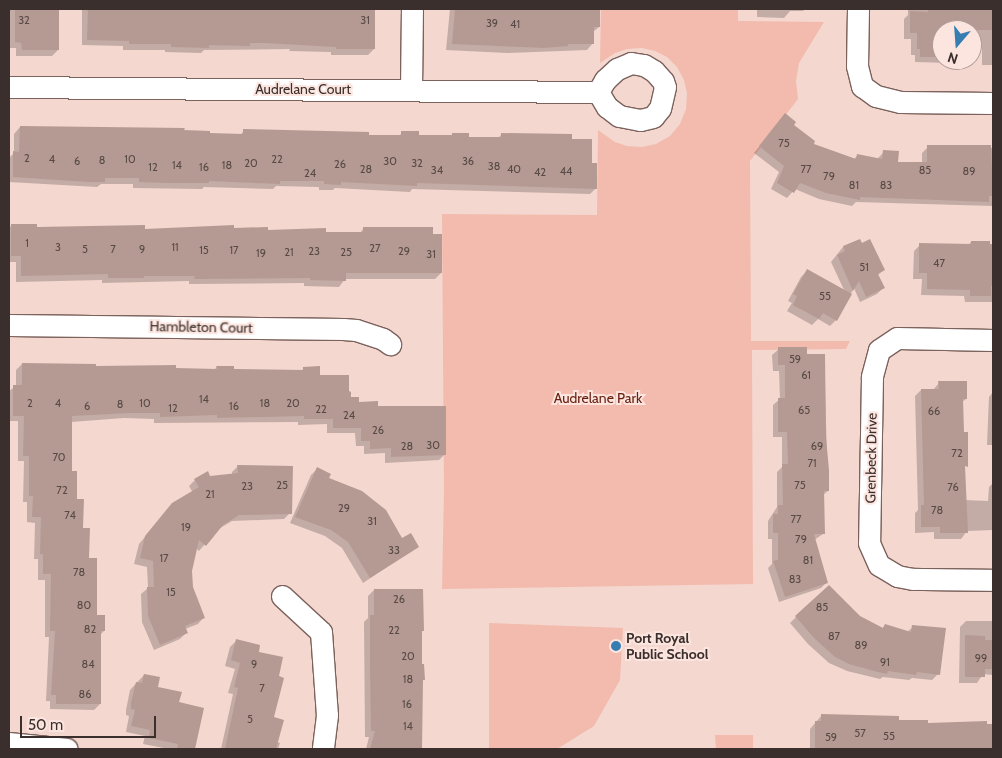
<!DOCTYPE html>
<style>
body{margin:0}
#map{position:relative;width:1002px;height:758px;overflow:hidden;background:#f4d7cf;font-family:Cabin,sans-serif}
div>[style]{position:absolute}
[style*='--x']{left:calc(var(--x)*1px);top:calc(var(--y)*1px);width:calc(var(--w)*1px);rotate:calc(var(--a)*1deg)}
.green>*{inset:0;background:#f2bbae}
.shadow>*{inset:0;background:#0003}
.building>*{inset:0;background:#b59a93}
.roads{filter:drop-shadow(1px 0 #7b625c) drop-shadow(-1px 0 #7b625c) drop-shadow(0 1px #7b625c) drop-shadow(0 -1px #7b625c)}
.minor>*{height:21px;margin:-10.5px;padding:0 10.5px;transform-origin:10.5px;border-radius:10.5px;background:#fff}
.dots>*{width:14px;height:14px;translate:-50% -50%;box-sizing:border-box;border:2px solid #fde5df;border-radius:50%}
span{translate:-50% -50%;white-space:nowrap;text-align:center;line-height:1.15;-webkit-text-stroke:4px #fde5df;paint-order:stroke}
.number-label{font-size:11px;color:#594a46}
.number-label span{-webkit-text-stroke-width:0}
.street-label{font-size:14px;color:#3a2f2c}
.park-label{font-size:14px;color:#692111}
.poi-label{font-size:14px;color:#3a2f2c;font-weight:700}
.left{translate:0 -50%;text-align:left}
.frame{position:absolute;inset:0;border:10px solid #3a2f2c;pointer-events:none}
.north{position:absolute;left:932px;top:20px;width:50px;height:50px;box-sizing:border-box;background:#fde5df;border:1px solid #af9c97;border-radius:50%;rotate:198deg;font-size:14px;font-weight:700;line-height:20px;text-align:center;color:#3a2f2c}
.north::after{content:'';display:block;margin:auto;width:18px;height:22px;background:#367db2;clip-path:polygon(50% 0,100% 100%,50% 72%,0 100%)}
.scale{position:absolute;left:20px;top:716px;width:136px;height:22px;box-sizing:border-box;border:2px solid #3a2f2c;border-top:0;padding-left:6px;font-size:15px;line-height:18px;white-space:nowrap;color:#3a2f2c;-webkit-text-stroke:4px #fde5df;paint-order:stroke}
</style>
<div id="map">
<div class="green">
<div style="clip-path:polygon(601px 9px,738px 9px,738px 21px,824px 22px,799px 63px,796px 81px,798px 99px,750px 161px,751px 341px,850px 341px,846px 349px,752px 350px,753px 584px,442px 589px,444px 491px,442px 214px,597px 215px,598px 130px,615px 142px,627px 146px,642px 147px,656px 144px,670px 136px,680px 124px,686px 109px,687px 93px,684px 80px,677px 67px,667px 57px,655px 51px,642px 48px,627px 49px,615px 53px,600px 63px)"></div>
<div style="clip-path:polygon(489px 623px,623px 628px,620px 680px,594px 726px,557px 749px,489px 749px)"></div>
<div style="clip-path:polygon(715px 735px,753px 735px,753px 749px,716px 749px)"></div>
</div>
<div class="shadow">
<div style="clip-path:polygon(9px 9px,58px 9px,58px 50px,52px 56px,16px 56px,16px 48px,10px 48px)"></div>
<div style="clip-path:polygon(82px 9px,374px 9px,374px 49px,368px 55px,331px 55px,331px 52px,289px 51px,290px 49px,204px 50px,201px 53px,165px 52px,165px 50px,123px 50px,123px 46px,82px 45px)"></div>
<div style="clip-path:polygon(450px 9px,599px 9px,599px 27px,593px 32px,593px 43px,587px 50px,507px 53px,446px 50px)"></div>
<div style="clip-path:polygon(757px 9px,805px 9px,803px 11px,790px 11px,784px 18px,757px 17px)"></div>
<div style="clip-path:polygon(908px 9px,954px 9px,954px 16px,974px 15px,980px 9px,993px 9px,993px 65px,982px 65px,982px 48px,972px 48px,972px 30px,942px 30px,942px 60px,953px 60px,950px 63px,915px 62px,915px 55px,911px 55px,911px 39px,904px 39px,904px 19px,908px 15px)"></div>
<div style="clip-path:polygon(780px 121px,792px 126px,812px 144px,853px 160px,858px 155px,877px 159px,884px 152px,897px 163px,922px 163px,922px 153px,928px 147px,993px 148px,993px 206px,856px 202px,852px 206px,819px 199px,795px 189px,787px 198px,771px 189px,779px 172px,754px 153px)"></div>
<div style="clip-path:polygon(20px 127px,240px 135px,244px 131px,368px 136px,399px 136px,402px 133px,417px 136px,450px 136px,453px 134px,467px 138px,498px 138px,502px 134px,571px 140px,591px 164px,596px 188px,590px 194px,412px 189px,410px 192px,335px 188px,333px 190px,319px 190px,319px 187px,276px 186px,273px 189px,204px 187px,202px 189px,133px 188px,133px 184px,101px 184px,97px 187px,9px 182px,9px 158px,14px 153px,14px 134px)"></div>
<div style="clip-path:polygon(12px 225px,36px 229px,233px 229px,325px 233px,359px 234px,364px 228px,432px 235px,441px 273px,435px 279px,345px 279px,339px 287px,304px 286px,304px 283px,189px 284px,189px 281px,102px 283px,102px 280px,16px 282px,16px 262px,9px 262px,9px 228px)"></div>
<div style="clip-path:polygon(859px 240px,883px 270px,877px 276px,883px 288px,877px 294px,860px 302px,854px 288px,836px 320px,830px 326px,818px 319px,812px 325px,787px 311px,792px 303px,788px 301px,801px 277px,807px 271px,845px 292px,831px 262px,843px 247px)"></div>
<div style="clip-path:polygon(971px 242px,993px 245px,993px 302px,965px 302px,964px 296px,921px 295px,922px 279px,913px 279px,914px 251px,920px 245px,968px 245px)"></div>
<div style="clip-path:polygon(779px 349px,805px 356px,824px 355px,828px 491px,823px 495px,823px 534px,814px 540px,827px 582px,821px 588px,779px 602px,768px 568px,772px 564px,772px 539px,768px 539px,768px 521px,777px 507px,777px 472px,782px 467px,782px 437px,773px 437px,773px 405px,780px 399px,779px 371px,773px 371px,772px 355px)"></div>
<div style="clip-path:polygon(22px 364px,174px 370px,214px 370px,217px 367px,232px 371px,301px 371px,304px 368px,348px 393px,350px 398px,358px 403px,377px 407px,445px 454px,439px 460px,385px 463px,385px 453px,364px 454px,364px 446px,356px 446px,355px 433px,327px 433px,327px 424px,298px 425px,298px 422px,154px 423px,154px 419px,124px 418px,71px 422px,70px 472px,88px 559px,96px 616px,104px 631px,100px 635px,100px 704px,94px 710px,50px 709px,50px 701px,46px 701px,49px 637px,45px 637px,45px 580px,38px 580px,38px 559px,34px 559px,35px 523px,27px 522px,27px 502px,23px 502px,24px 461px,18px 461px,18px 421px,9px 421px,9px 391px,16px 386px,16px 370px)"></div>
<div style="clip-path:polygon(939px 383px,966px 399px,962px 402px,962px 433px,966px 433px,964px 500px,988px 501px,989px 487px,993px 483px,993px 530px,967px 531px,961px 539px,934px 539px,934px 532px,915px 533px,915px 513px,918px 510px,915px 396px,921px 390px,933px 390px)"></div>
<div style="clip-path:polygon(993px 392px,993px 445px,987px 445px,989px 397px)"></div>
<div style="clip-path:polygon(238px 466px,290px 513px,284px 519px,232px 521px,217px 530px,199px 551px,196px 548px,191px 571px,192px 587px,204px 617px,198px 624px,185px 629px,186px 633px,180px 639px,154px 650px,142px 622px,141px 594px,148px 588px,147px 567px,134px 564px,139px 544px,167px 511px,193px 493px,189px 486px,195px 480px,232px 475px,232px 472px)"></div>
<div style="clip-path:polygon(317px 469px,402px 540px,417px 547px,363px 583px,342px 548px,325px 536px,290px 523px,311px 475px)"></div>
<div style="clip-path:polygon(374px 590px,423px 630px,421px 633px,421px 749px,366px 749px,369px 737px,365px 737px,364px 622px,368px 618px,368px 596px)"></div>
<div style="clip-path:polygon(796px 617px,859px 617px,882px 629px,885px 625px,907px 632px,913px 627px,938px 674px,932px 680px,912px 678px,909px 680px,883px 677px,880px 679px,847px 671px,829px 663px,808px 644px,790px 623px)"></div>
<div style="clip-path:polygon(966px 621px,993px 621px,993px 675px,983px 674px,977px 683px,959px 683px,960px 627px)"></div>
<div style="clip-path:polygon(236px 641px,257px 653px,277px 742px,280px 743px,278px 749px,221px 749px,233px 694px,228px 693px,235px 669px,225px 666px,230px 647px)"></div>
<div style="clip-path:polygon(144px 675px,156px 688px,178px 703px,202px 709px,194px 749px,169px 749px,143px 744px,145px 736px,126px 732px,129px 716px,126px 715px,126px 710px,130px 690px)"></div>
<div style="clip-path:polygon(822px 715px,864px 715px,864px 717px,927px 725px,993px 725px,993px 749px,810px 749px,810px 729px)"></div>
</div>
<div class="building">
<div style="clip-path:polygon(15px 9px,59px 9px,59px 50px,22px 50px,21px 43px,15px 42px)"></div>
<div style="clip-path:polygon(88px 9px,375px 9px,375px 49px,336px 49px,336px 47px,265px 43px,250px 43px,250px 46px,209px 45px,209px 48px,171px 47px,171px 44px,129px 44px,129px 41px,87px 40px)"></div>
<div style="clip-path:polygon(455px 9px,600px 9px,600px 27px,594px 27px,594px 44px,568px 44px,568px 46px,544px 48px,452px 44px)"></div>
<div style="clip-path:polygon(928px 9px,993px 9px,993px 30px,942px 30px,942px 57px,920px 57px,920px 49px,917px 49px,917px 33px,910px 33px,910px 11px,928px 12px)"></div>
<div style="clip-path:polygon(785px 113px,796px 122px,794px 125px,815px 141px,814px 144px,856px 159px,857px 154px,882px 159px,883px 150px,899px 151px,898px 162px,927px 162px,927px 145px,991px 145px,993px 196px,989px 196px,989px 202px,860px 197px,860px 200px,826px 193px,800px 183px,794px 193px,777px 183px,784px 166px,759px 146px)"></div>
<div style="clip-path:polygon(20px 126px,185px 128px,184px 130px,210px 131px,210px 133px,243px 134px,243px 129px,369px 132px,369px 135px,401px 135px,401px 131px,419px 131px,419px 135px,452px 135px,452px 133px,469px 133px,469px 137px,501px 137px,501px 133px,572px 134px,572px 139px,592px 139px,592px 163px,597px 163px,597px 189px,417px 183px,417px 186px,341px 182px,341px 185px,324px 184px,324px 181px,280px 181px,280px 184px,209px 181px,209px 183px,168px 183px,139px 182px,139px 178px,105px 178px,105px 182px,88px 182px,13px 177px,13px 151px,19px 152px)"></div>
<div style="clip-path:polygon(11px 224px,37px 224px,37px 227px,145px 225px,145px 229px,234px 225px,234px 228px,268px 227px,268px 230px,326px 228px,326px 232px,363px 232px,363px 227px,433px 227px,433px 234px,442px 234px,442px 273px,346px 273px,346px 281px,310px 280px,310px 278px,194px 279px,195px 276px,144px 276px,144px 278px,108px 278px,108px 274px,21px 276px,21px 256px,11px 256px)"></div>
<div style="clip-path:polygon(860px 239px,862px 243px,870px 239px,885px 270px,878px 274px,885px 288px,866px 297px,859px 281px,853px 291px,837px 255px,845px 251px,843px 246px)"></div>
<div style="clip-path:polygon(971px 241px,990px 241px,990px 244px,993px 244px,993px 286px,991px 286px,991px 296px,970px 296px,970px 290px,927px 289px,927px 273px,919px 273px,919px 243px,971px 244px)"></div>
<div style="clip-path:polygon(807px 269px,852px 294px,837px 321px,823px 313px,819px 319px,793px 305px,797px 296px,793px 294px)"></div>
<div style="clip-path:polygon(778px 347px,807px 347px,807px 354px,825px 354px,826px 438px,829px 470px,829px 491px,824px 491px,825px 534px,814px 534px,828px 583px,785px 597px,773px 561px,778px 560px,778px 533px,773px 533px,773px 514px,778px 514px,778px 505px,783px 505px,782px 464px,788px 464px,787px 432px,778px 432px,778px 398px,785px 398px,785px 365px,778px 365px)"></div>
<div style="clip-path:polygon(22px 363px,96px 364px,96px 366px,176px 365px,176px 368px,217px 369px,216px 366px,234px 366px,234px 369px,303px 370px,303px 367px,320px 366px,320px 375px,349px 375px,349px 391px,351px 392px,351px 397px,359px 397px,359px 402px,378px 401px,378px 406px,446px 406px,446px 455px,391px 457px,391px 448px,370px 449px,370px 441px,361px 441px,361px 428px,333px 428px,333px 419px,304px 419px,304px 416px,217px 418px,217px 415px,160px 417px,160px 413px,130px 413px,72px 416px,72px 471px,77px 471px,77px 499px,84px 499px,83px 528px,90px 528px,89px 558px,97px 558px,97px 615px,105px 615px,105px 631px,101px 631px,101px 704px,56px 704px,56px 695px,51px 695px,55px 631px,50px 631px,51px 574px,43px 574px,43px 554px,40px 554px,41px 517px,32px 517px,33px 496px,29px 496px,29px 456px,23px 456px,24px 416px,13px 416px,13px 385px,22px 385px)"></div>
<div style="clip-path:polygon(938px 381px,967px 381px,967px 399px,963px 399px,964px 432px,968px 432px,968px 467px,965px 466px,968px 533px,940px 533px,940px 527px,921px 527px,921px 505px,924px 505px,921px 389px,939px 389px)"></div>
<div style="clip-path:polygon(237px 465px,293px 466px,292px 514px,239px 515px,223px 525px,206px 546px,199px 540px,192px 571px,193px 587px,205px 618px,185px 626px,188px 633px,160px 645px,148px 616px,147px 587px,154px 587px,153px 561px,140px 558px,145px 536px,172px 503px,199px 487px,194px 479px,208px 471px,210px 476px,238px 473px)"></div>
<div style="clip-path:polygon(317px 467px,331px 474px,329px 478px,362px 491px,386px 510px,402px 538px,411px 533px,419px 547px,370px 578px,348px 542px,331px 530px,295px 517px)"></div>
<div style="clip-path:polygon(829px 585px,860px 616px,883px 628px,885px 624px,911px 632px,912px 625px,946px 628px,940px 675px,917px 672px,916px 675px,888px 671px,887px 674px,878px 672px,849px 664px,835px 657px,814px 638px,795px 616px)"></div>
<div style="clip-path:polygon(374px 589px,423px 589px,424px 631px,422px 631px,422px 664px,424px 664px,425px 680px,423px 680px,422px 749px,370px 749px,375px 731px,371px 731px,370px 664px,370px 615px,374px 615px)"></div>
<div style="clip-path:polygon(965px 635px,985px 636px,985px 640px,993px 640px,993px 669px,985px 669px,985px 677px,965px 677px)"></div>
<div style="clip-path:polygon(236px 639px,260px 645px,259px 652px,283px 657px,279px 676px,284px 678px,274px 717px,284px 720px,276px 749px,225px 749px,238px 688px,234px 687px,240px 663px,231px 660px)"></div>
<div style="clip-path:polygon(144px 674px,160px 677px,158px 687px,182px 692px,179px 702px,204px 708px,195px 749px,177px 749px,178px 744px,149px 738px,150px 730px,131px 726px,135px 710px,131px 709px,131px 703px,136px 682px,142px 683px)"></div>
<div style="clip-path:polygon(821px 714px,899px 716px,899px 720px,928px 720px,928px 723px,987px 721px,987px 724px,993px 724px,993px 749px,815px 749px,815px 721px,821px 721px)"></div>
</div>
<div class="roads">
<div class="minor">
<div style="--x:858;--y:9;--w:57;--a:91"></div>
<div style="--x:857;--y:66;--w:21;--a:76"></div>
<div style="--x:862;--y:86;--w:17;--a:36"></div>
<div style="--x:876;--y:96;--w:25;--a:14"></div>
<div style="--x:900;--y:102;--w:93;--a:0.6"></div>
<div style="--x:631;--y:63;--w:13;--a:9"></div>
<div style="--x:644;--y:65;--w:12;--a:31"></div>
<div style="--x:654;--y:71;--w:13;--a:48"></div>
<div style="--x:663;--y:81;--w:6;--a:72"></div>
<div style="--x:665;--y:87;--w:22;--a:103"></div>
<div style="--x:660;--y:108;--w:11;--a:128"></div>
<div style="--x:653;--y:117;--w:13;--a:167"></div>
<div style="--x:640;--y:120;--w:21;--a:-169"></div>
<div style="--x:619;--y:116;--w:15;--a:-143"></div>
<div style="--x:607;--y:107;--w:17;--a:-121"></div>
<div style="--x:598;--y:92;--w:14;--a:-60"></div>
<div style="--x:605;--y:80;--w:16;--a:-43"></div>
<div style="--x:617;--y:69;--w:15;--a:-23"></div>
<div style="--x:9;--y:87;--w:589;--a:0.49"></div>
<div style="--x:411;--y:89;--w:80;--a:-89.3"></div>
<div style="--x:9;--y:325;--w:334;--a:0.7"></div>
<div style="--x:343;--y:329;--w:13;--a:4"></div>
<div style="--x:356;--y:330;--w:28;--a:18"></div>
<div style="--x:383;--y:339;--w:9;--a:36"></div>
<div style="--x:993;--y:340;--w:96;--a:-178.8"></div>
<div style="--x:897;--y:338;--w:22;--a:146"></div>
<div style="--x:879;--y:350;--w:28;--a:105"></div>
<div style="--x:872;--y:377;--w:166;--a:91"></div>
<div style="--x:869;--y:543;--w:24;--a:66"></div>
<div style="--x:879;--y:565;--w:21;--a:31"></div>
<div style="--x:897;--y:576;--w:16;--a:11"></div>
<div style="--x:913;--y:579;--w:80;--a:0.7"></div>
<div style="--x:282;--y:596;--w:53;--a:42.7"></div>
<div style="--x:321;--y:632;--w:83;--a:85.9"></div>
<div style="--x:327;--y:715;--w:34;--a:97"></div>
<div style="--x:9;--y:743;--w:58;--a:5.9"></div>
</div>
</div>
<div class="dots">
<div style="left:616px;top:646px;background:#367db2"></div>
</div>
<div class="number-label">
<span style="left:24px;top:20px">32</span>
<span style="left:365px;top:20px">31</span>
<span style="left:492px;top:23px">39</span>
<span style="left:515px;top:24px">41</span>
<span style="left:784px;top:143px">75</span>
<span style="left:27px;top:158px">2</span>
<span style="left:52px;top:159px">4</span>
<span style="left:130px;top:159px">10</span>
<span style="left:277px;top:159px">22</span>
<span style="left:102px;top:160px">8</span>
<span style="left:77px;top:161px">6</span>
<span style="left:390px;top:161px">30</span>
<span style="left:468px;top:161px">36</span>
<span style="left:251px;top:163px">20</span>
<span style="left:417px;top:163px">32</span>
<span style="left:340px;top:164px">26</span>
<span style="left:177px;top:165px">14</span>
<span style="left:227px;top:165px">18</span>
<span style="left:494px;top:166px">38</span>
<span style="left:153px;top:167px">12</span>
<span style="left:204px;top:167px">16</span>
<span style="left:366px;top:169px">28</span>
<span style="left:514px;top:169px">40</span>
<span style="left:806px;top:169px">77</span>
<span style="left:437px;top:170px">34</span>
<span style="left:925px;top:170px">85</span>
<span style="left:566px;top:171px">44</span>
<span style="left:969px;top:171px">89</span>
<span style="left:540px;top:172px">42</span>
<span style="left:310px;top:173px">24</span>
<span style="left:829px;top:176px">79</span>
<span style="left:854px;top:185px">81</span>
<span style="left:886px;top:185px">83</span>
<span style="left:27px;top:243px">1</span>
<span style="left:58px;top:247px">3</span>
<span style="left:175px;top:247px">11</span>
<span style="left:375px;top:248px">27</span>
<span style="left:85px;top:249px">5</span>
<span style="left:113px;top:249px">7</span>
<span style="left:142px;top:249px">9</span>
<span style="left:204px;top:250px">15</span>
<span style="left:234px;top:250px">17</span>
<span style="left:314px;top:251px">23</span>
<span style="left:404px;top:251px">29</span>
<span style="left:289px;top:252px">21</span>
<span style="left:346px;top:252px">25</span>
<span style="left:261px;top:253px">19</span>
<span style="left:431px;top:254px">31</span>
<span style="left:939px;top:263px">47</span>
<span style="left:864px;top:267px">51</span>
<span style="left:825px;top:296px">55</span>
<span style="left:795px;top:359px">59</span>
<span style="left:806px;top:375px">61</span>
<span style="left:204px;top:399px">14</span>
<span style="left:30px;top:403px">2</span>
<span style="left:58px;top:403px">4</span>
<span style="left:145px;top:403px">10</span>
<span style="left:265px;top:403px">18</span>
<span style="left:293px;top:403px">20</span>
<span style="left:120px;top:404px">8</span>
<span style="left:87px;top:406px">6</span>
<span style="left:234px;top:406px">16</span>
<span style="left:173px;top:408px">12</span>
<span style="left:321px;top:409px">22</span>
<span style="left:804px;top:410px">65</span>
<span style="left:934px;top:411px">66</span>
<span style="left:349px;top:415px">24</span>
<span style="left:378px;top:430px">26</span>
<span style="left:433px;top:445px">30</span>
<span style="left:407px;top:446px">28</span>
<span style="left:817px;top:446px">69</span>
<span style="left:957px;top:453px">72</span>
<span style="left:59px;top:457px">70</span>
<span style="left:812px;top:463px">71</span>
<span style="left:282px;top:485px">25</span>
<span style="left:800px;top:485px">75</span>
<span style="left:247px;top:486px">23</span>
<span style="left:953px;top:487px">76</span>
<span style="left:62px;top:490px">72</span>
<span style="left:210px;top:494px">21</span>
<span style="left:344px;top:508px">29</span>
<span style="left:937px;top:510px">78</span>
<span style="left:70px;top:515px">74</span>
<span style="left:796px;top:519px">77</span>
<span style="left:372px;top:521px">31</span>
<span style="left:186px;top:527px">19</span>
<span style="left:801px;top:539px">79</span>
<span style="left:394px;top:550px">33</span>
<span style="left:164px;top:558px">17</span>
<span style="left:808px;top:560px">81</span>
<span style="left:79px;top:572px">78</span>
<span style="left:795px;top:579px">83</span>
<span style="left:171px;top:592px">15</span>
<span style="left:399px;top:599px">26</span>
<span style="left:84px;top:605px">80</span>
<span style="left:822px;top:607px">85</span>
<span style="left:90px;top:629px">82</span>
<span style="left:394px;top:630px">22</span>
<span style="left:834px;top:636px">87</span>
<span style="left:861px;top:645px">89</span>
<span style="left:408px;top:656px">20</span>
<span style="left:981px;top:658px">99</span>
<span style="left:885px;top:662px">91</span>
<span style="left:88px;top:664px">84</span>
<span style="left:254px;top:664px">9</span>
<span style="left:408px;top:679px">18</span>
<span style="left:262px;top:688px">7</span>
<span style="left:85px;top:694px">86</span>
<span style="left:407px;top:704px">16</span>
<span style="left:250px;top:719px">5</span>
<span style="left:408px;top:726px">14</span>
<span style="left:860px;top:733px">57</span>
<span style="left:889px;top:736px">55</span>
<span style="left:831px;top:737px">59</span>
</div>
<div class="street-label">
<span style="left:303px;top:89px">Audrelane Court</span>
<span style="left:201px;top:327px;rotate:1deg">Hambleton Court</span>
<span style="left:871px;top:458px;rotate:-89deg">Grenbeck Drive</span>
</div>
<div class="park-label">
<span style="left:598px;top:398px">Audrelane Park</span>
</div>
<div class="poi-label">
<span class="left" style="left:626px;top:646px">Port Royal<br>Public School</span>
</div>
<div class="frame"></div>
<div class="north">N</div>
<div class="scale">50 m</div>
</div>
